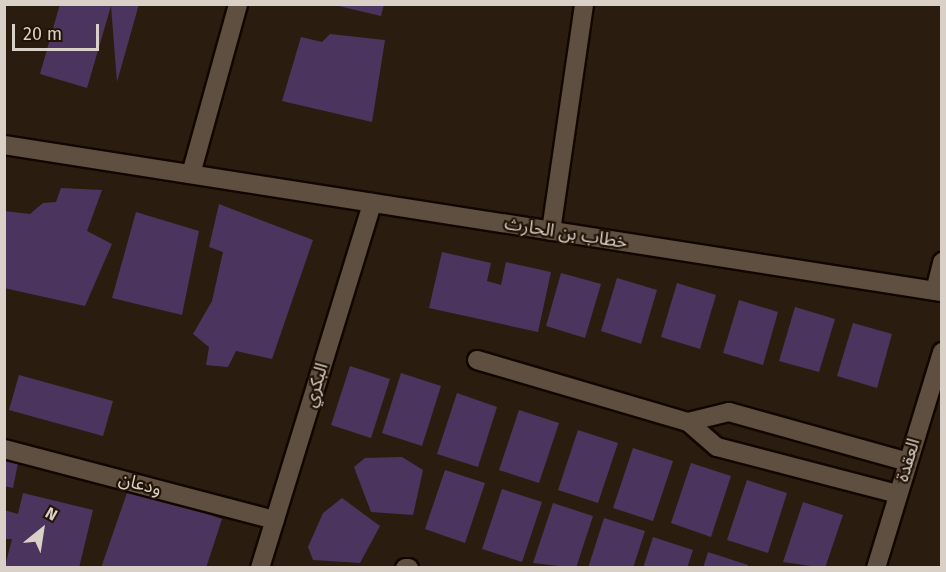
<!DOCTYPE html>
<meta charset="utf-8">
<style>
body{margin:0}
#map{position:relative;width:946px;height:572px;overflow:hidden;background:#2a1d0f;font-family:"Fira Sans","Noto Sans Arabic",sans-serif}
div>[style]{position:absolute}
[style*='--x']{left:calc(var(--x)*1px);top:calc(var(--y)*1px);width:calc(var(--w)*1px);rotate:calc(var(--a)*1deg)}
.building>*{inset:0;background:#4b345e}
.roads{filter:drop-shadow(2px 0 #120700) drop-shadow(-2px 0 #120700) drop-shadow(0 2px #120700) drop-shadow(0 -2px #120700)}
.minor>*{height:18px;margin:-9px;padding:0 9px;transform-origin:9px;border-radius:9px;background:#5e4f40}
span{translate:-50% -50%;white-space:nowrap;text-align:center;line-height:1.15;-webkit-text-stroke:4.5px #211407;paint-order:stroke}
.street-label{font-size:18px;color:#d9d0c7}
.frame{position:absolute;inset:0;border:6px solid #d9d0c7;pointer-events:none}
.north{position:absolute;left:12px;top:500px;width:60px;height:60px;-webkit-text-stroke:4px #211407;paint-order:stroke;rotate:30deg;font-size:16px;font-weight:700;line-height:24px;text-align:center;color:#d9d0c7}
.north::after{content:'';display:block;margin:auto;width:21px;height:27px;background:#d9d0c7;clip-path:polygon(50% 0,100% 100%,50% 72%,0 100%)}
.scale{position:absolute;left:12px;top:24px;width:87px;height:27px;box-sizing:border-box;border:3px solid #d9d0c7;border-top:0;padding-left:8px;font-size:18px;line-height:21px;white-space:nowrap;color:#d9d0c7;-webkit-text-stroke:4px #211407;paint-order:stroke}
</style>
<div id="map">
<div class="building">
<div style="clip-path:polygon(60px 4px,139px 4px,117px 82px,111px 6px,87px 88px,40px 74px)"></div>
<div style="clip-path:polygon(330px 4px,384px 4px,381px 16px)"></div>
<div style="clip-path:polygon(330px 34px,385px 40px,372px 122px,282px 101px,301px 37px,322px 42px)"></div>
<div style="clip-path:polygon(61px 188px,102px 190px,87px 231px,112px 244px,85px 306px,4px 288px,4px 211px,30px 214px,43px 203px,56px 202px)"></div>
<div style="clip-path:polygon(219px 204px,313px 240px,272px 359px,236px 351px,228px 367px,206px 365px,209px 347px,193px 334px,212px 301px,223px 252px,209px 247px)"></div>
<div style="clip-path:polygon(136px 212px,199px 231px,182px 315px,112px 298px)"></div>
<div style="clip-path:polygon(442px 252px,491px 263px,487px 281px,501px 285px,506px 262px,551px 272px,538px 332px,429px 308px)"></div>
<div style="clip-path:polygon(561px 273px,601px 284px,585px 338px,546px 326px)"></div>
<div style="clip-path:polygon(617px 278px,657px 290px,641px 344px,601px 331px)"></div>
<div style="clip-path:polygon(677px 283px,716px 295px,700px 349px,661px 337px)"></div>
<div style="clip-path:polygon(739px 300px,778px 312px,763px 365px,723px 353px)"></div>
<div style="clip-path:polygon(795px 307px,835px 319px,819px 372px,779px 361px)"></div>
<div style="clip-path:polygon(853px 323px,892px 334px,877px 388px,837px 376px)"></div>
<div style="clip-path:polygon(350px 366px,390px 379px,371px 438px,331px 425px)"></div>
<div style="clip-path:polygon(401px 373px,441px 386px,422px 446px,382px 433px)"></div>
<div style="clip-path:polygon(19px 375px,113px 401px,103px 436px,9px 410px)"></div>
<div style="clip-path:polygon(457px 393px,497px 407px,478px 467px,437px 454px)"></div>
<div style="clip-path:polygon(519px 410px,559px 423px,539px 483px,499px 470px)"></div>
<div style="clip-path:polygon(578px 430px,618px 443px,598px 503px,558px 490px)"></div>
<div style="clip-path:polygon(633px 448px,673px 461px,653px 521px,613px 508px)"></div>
<div style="clip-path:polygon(402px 457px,423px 470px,413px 515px,371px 512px,354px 467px,365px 458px)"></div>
<div style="clip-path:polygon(4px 460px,18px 463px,13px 488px,4px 486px)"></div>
<div style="clip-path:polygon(691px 463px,731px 476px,711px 537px,671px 523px)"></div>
<div style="clip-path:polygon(445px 470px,485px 483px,465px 543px,425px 529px)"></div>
<div style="clip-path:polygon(747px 480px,787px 493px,768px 553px,727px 540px)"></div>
<div style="clip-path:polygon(129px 487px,222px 519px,206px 568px,101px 568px)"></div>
<div style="clip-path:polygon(502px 489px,542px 502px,522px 562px,482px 549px)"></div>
<div style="clip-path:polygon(23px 493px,93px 510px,79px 568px,5px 566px,12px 539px,4px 539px,4px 510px,18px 514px)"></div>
<div style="clip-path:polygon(342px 498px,380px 526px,360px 563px,313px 560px,308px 547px,323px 513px)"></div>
<div style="clip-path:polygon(803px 502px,843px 515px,825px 568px,783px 562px)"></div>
<div style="clip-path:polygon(553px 503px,593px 516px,576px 568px,533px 563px)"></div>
<div style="clip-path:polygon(604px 518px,645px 531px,633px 568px,588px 568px)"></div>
<div style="clip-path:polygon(653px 537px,693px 550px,687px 568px,643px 568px)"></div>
<div style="clip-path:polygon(708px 552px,748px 565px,747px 568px,703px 568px)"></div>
</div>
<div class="roads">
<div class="minor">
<div style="--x:4;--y:145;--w:949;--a:8.91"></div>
<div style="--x:191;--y:174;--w:176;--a:-74.5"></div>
<div style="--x:551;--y:231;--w:229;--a:-81.7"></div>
<div style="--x:935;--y:291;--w:30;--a:-76"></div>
<div style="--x:477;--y:360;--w:220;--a:16.4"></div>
<div style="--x:688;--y:422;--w:42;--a:-13.7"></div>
<div style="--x:729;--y:412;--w:186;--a:15.6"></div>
<div style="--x:688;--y:422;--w:38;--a:41"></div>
<div style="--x:717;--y:447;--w:187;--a:14.6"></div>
<div style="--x:4;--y:449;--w:280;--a:14.7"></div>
<div style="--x:260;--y:568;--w:382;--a:-72.9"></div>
<div style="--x:405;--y:568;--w:4;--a:0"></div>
<div style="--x:876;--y:568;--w:226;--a:-73"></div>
</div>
</div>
<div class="street-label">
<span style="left:566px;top:233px;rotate:9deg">خطاب بن الحارث</span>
<span style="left:316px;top:385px;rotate:-73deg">البكري</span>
<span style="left:908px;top:460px;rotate:-73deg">العقدة</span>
<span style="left:140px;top:484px;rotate:15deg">ودعان</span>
</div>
<div class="frame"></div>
<div class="north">N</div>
<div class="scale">20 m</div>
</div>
